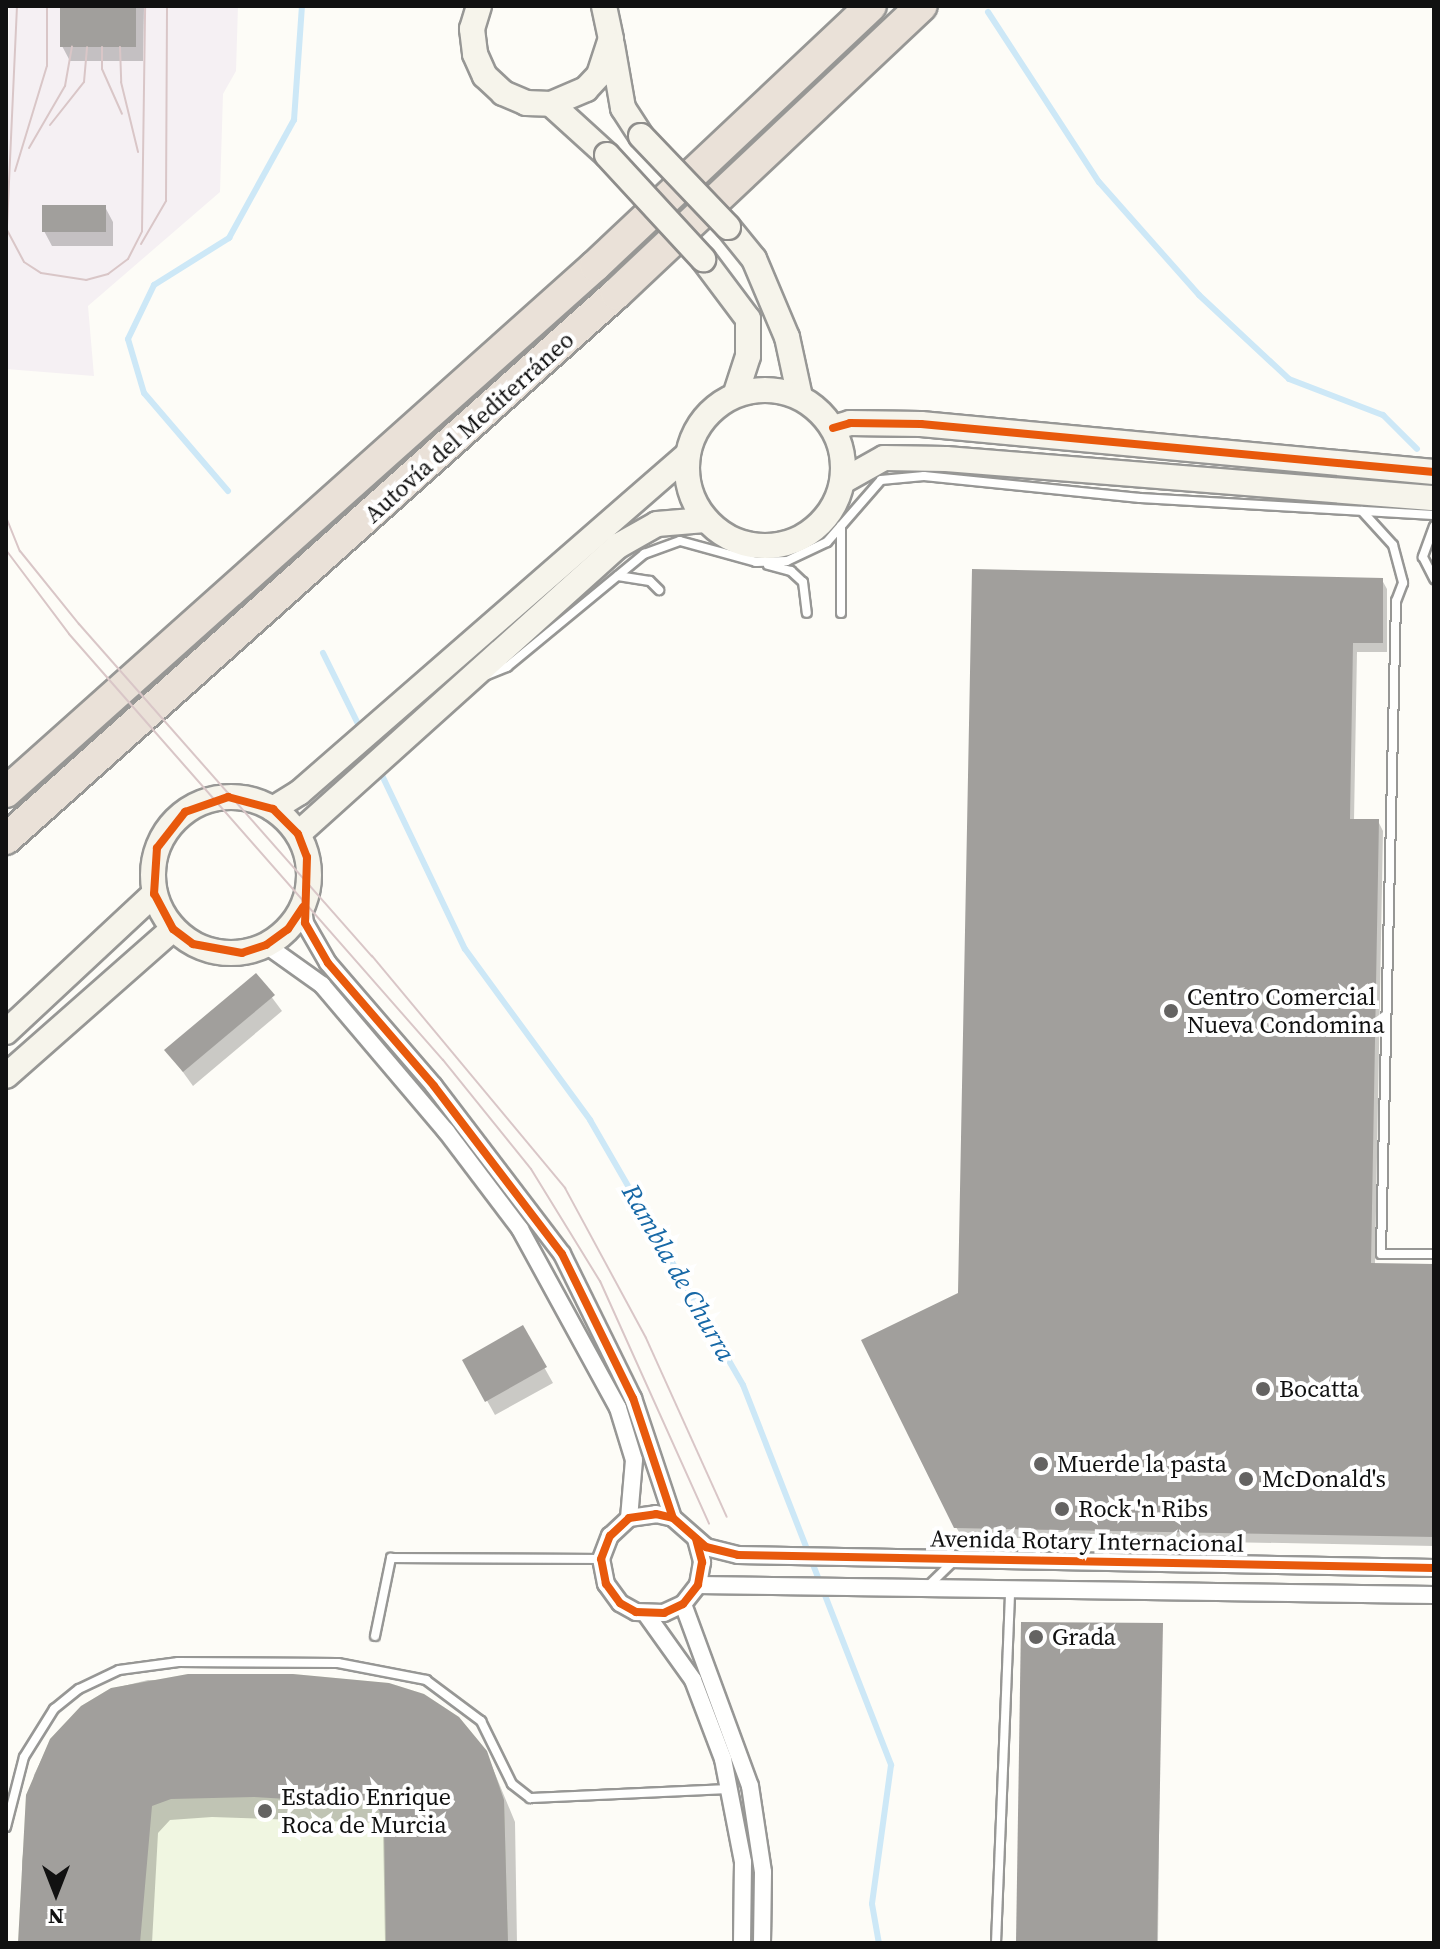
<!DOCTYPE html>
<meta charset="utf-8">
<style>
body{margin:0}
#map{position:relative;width:1440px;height:1949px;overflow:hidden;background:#fdfcf7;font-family:"Source Serif 4",serif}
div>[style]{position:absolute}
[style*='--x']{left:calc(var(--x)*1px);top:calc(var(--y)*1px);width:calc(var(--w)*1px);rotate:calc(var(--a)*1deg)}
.industrial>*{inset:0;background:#f5f0f3}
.pitch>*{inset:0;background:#f0f6e1}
.shadow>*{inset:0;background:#0003}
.stream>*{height:6px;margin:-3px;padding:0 3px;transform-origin:3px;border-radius:3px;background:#cde8f7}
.building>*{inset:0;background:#a19f9c}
.roads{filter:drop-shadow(2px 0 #979795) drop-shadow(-2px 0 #979795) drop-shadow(0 2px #979795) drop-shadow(0 -2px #979795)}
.lane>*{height:8px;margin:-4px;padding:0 4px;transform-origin:4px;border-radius:4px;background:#fffffe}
.street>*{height:16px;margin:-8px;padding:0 8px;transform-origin:8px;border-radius:8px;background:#fffffe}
.secondary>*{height:24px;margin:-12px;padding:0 12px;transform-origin:12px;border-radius:12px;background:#f6f4eb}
.secondary>.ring{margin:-12px;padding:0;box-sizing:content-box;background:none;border:24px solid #f6f4eb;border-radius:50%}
.highway>*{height:30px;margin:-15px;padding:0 15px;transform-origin:15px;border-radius:15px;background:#eae1d8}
.tram>*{height:2px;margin:-1px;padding:0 1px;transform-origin:1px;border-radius:1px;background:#d9c6c7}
.bridges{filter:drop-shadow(2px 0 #8e8d8b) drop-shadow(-2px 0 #8e8d8b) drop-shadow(0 2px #8e8d8b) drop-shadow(0 -2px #8e8d8b)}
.secondary-bridge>*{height:24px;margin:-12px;padding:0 12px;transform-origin:12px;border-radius:12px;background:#f6f4eb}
.cycleway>*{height:8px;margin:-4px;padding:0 4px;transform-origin:4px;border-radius:4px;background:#e8590c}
.dots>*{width:22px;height:22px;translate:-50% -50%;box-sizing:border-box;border:4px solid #fff;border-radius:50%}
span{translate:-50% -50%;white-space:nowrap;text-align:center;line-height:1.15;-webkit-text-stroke:8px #fff;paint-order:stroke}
.street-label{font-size:24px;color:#111}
.poi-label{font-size:24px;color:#111}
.left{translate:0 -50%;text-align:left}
.water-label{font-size:26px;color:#1768a6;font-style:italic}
.frame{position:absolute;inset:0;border:8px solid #111;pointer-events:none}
.north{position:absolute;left:16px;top:1853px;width:80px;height:80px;-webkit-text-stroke:6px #fff;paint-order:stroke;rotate:180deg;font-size:22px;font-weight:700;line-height:32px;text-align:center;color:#111}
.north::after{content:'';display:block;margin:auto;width:28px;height:36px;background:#111;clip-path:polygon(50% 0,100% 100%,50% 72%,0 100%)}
</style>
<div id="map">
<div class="industrial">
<div style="clip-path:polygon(9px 6px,238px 6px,236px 71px,223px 94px,220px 192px,88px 306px,94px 376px,6px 369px)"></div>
</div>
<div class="pitch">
<div style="clip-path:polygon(188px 1674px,293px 1674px,389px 1683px,424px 1694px,459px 1717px,487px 1751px,504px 1800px,508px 1943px,18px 1943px,26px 1795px,50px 1739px,81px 1706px,111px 1688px)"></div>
</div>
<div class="shadow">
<div style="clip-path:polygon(62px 6px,144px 6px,143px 61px,70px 61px,62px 46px)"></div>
<div style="clip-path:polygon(105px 207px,113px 222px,113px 246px,52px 246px,44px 231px)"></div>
<div style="clip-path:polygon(1382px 580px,1387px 589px,1387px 652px,1357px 652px,1354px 821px,1378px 821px,1383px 831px,1375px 1265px,1434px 1266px,1434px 1546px,962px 1537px,956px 1527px,960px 1294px)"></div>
<div style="clip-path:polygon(256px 976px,282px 1011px,193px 1086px,167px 1050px)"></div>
<div style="clip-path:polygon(522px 1328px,553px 1383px,495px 1415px,465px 1361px)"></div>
<div style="clip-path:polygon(1161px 1625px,1158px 1943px,1018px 1943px)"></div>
<div style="clip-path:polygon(336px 1679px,491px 1764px,515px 1822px,517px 1943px,385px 1943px,383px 1823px,212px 1817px,170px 1820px,158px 1833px,152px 1943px,22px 1943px,22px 1861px,34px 1775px,51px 1740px,111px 1689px,148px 1680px)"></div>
</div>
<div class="stream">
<div style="--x:988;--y:12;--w:203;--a:56.9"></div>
<div style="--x:1099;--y:182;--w:151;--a:48.5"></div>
<div style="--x:1199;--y:295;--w:123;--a:43"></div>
<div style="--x:1289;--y:379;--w:101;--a:21"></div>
<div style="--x:1383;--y:415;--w:48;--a:45"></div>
<div style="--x:228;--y:491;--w:129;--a:-130.6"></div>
<div style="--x:144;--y:393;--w:56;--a:-106.5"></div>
<div style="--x:128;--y:339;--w:60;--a:-64.3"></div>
<div style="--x:154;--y:285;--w:89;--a:-32.1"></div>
<div style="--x:229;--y:238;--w:135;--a:-61.2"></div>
<div style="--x:294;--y:120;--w:114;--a:-86"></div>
<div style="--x:323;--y:653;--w:86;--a:63.7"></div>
<div style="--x:379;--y:769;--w:199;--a:64.5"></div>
<div style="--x:465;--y:949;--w:212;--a:53.8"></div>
<div style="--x:590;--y:1120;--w:306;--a:60"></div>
<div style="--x:743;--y:1385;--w:408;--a:68.7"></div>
<div style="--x:891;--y:1765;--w:140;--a:97.8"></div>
<div style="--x:872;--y:1904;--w:40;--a:80"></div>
</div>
<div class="building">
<div style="clip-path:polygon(60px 6px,136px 6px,136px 47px,60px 47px)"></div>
<div style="clip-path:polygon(42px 205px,106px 205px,106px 232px,42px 232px)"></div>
<div style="clip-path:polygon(972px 569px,1383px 578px,1383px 643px,1353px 643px,1350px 819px,1379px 819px,1371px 1263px,1434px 1264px,1434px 1537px,954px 1528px,861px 1340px,958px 1293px)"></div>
<div style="clip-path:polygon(256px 973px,275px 995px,183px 1072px,164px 1050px)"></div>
<div style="clip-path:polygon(523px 1325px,547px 1367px,485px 1402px,462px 1360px)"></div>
<div style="clip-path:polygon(1021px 1622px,1163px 1623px,1157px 1943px,1016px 1943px)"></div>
<div style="clip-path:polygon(188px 1674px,293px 1674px,389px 1683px,424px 1694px,459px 1717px,487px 1751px,504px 1800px,508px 1943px,386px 1943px,384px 1825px,379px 1810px,370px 1804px,254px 1797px,171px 1799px,152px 1806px,140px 1943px,18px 1943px,26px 1795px,50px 1739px,81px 1706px,111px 1688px)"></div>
</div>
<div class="roads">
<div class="lane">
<div style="--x:1362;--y:511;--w:46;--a:47.6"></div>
<div style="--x:1393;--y:545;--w:39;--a:75"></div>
<div style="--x:1403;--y:583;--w:19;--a:111"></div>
<div style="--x:1396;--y:601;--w:653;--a:91.32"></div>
<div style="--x:1381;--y:1254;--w:53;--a:0"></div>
<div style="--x:841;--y:526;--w:87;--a:90"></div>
<div style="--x:1434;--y:526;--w:33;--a:110"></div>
<div style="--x:1423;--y:557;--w:25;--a:63"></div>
<div style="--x:768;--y:565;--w:24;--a:15"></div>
<div style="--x:791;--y:571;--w:16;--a:43"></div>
<div style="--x:803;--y:582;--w:31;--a:83"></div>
<div style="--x:618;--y:576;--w:32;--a:9"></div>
<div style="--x:650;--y:581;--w:13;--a:45"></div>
<div style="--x:487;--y:675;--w:22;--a:-22"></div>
<div style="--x:507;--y:667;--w:178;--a:-39.5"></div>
<div style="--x:644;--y:554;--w:38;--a:-20"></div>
<div style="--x:680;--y:541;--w:79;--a:15.4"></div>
<div style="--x:756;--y:562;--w:31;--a:-2"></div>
<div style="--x:787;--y:561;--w:44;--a:-25.4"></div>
<div style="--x:827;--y:542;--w:82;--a:-48.9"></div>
<div style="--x:881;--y:480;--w:43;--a:-5.3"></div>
<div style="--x:924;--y:476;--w:217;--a:5.8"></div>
<div style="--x:1140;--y:498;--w:294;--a:3.3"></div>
<div style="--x:930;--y:1584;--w:36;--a:-44"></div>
<div style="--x:375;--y:1636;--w:80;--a:-78.4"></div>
<div style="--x:391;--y:1558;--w:210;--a:0.3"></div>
<div style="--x:6;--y:1827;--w:72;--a:-75.6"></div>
<div style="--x:24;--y:1757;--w:57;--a:-58"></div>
<div style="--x:54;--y:1709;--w:32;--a:-39"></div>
<div style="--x:79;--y:1689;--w:44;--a:-25.4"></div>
<div style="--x:119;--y:1670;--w:60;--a:-7.7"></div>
<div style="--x:178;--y:1662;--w:160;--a:0.4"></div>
<div style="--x:338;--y:1663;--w:90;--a:10.9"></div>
<div style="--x:426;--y:1680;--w:69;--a:36.7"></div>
<div style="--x:481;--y:1721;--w:70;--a:63.8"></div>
<div style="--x:512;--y:1784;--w:23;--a:38"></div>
<div style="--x:530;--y:1798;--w:200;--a:-2.6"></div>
<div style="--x:996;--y:1943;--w:355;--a:-87.7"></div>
</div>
<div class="street">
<div style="--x:303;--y:907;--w:16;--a:83"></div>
<div style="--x:305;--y:923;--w:46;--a:60.1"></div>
<div style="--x:328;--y:963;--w:162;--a:49.2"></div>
<div style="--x:434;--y:1086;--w:211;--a:52.7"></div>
<div style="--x:562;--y:1254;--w:161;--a:63.8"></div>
<div style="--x:633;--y:1398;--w:126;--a:71.6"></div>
<div style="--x:266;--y:945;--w:69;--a:35.5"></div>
<div style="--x:322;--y:985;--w:192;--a:49.7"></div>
<div style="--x:446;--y:1131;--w:123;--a:52.9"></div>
<div style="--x:520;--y:1229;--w:204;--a:61.3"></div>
<div style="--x:618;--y:1408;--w:54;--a:72.9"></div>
<div style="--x:634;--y:1460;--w:58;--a:94.9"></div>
<div style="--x:696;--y:1539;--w:24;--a:75"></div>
<div style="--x:702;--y:1562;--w:23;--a:100"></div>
<div style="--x:698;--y:1585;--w:24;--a:128"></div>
<div style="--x:683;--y:1604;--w:21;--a:155"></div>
<div style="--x:664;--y:1613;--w:28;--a:-178"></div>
<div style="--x:636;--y:1612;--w:18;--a:-151"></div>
<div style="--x:620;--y:1603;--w:24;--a:-126"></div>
<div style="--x:606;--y:1584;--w:25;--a:-101"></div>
<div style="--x:601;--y:1559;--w:25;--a:-69"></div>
<div style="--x:610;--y:1536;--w:26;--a:-43"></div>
<div style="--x:629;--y:1518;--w:27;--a:-8"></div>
<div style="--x:656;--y:1514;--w:17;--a:13"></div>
<div style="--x:673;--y:1518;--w:44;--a:41.3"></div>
<div style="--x:706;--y:1547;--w:33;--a:14"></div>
<div style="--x:738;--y:1555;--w:696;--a:1.07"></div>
<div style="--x:698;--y:1585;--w:736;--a:0.78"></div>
<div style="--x:683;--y:1604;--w:194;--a:69.8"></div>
<div style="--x:750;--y:1786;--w:87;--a:81.4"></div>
<div style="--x:763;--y:1872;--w:71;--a:90.8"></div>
<div style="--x:646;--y:1614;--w:81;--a:54.5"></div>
<div style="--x:693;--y:1680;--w:85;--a:69.2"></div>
<div style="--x:723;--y:1759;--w:105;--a:79"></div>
<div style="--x:743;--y:1862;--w:81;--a:90.7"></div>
</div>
<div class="secondary">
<div style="--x:479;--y:6;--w:24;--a:107"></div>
<div style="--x:472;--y:29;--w:25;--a:83"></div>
<div style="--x:475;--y:54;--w:24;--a:66"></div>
<div style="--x:485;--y:76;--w:25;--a:43"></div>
<div style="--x:503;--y:93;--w:25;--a:23"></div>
<div style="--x:526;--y:103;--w:25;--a:2"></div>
<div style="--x:551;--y:104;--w:38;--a:-23"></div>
<div style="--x:586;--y:89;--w:19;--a:-47"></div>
<div style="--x:599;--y:75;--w:38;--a:-72"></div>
<div style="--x:611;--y:39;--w:34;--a:-102"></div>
<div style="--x:612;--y:45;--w:64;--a:80.1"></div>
<div style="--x:623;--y:108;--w:33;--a:57"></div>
<div style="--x:551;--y:104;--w:76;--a:42.3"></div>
<div style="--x:728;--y:227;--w:41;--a:50.9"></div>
<div style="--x:754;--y:259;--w:85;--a:67.1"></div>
<div style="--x:787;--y:337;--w:61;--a:77.8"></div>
<div style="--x:703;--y:259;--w:75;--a:53.1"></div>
<div style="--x:748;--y:319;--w:37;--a:90"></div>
<div style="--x:748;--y:356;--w:40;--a:108"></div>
<div class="ring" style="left:687px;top:390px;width:132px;height:132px"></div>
<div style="--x:833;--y:428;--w:18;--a:-16"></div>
<div style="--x:850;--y:423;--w:71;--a:0.8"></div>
<div style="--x:921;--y:424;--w:515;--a:5.35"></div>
<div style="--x:843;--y:481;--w:47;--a:-29.3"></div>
<div style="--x:884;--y:458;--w:62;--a:0.9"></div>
<div style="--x:946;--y:459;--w:490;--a:4.6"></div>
<div class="ring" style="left:153px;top:797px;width:132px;height:132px"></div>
<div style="--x:273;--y:809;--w:31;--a:-32"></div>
<div style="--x:299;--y:793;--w:515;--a:-41.06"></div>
<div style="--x:298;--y:834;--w:431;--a:-42"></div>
<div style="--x:618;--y:546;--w:45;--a:-29.4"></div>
<div style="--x:657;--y:524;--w:48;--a:-4.8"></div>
<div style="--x:6;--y:1032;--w:202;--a:-43"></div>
<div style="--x:6;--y:1076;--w:222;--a:-41.4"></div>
</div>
<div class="highway">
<div style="--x:6;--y:792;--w:790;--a:-41.77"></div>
<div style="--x:595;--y:266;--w:379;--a:-43.3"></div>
<div style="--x:6;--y:839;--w:818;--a:-41.78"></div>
<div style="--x:616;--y:294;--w:420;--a:-43.3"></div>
</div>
</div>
<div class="tram">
<div style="--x:17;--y:6;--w:224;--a:92.6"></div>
<div style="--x:7;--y:230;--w:36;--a:62"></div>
<div style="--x:24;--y:262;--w:20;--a:33"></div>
<div style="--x:41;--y:273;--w:46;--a:8.8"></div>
<div style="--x:86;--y:280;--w:23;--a:-15"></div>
<div style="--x:108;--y:274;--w:25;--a:-37"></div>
<div style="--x:128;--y:259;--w:31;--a:-63"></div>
<div style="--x:142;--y:231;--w:225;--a:-89.2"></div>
<div style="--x:102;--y:47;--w:22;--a:90"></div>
<div style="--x:102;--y:69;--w:49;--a:66"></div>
<div style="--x:120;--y:47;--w:35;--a:88"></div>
<div style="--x:121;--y:82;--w:72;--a:76.3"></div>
<div style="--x:50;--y:125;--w:55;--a:-51.7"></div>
<div style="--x:84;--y:82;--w:35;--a:-85"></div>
<div style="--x:29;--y:148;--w:72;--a:-59.9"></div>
<div style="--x:65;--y:86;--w:40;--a:-80"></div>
<div style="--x:15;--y:171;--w:110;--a:-73.1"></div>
<div style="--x:47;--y:66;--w:60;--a:-90"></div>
<div style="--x:141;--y:244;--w:50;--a:-59.8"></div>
<div style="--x:166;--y:201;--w:195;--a:-89.7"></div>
<div style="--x:6;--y:517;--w:37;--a:68"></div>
<div style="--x:20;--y:551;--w:94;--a:51.1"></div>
<div style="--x:79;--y:624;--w:443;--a:48.6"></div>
<div style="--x:372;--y:956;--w:302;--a:50.2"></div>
<div style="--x:565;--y:1188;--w:170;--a:61.6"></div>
<div style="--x:646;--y:1338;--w:196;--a:65.7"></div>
<div style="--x:6;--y:550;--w:105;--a:53.1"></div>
<div style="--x:69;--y:634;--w:567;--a:48.72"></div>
<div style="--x:443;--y:1060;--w:140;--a:51.1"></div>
<div style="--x:531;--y:1169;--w:132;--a:58.4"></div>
<div style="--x:600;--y:1281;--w:266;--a:65.8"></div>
</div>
<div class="bridges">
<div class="secondary-bridge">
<div style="--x:641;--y:136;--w:126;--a:46.3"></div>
<div style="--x:607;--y:155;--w:142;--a:47.3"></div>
</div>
</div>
<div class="cycleway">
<div style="--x:833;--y:428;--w:18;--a:-16"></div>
<div style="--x:850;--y:423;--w:71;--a:0.8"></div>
<div style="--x:921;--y:424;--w:515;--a:5.35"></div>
<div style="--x:303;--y:907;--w:27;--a:124"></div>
<div style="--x:288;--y:929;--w:27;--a:144"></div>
<div style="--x:266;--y:945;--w:25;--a:162"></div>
<div style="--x:242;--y:953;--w:50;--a:-169.6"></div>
<div style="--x:193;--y:944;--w:25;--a:-143"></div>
<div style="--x:173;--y:929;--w:40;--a:-118"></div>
<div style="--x:154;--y:894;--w:46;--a:-86.3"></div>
<div style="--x:157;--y:848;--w:46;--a:-52.1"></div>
<div style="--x:185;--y:812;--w:46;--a:-19.2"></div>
<div style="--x:228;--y:797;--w:47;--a:14.9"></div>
<div style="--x:273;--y:809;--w:35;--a:45"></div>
<div style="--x:298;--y:834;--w:25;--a:69"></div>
<div style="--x:307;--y:857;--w:66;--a:91.7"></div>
<div style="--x:305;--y:923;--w:46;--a:60.1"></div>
<div style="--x:328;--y:963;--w:162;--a:49.2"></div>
<div style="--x:434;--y:1086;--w:211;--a:52.7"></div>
<div style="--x:562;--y:1254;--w:161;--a:63.8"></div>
<div style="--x:633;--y:1398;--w:126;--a:71.6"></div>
<div style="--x:696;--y:1539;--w:24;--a:75"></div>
<div style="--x:702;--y:1562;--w:23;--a:100"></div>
<div style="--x:698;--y:1585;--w:24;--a:128"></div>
<div style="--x:683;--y:1604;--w:21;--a:155"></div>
<div style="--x:664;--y:1613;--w:28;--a:-178"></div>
<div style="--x:636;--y:1612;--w:18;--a:-151"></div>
<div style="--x:620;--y:1603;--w:24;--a:-126"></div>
<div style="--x:606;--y:1584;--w:25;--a:-101"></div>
<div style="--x:601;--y:1559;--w:25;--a:-69"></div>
<div style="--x:610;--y:1536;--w:26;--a:-43"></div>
<div style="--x:629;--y:1518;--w:27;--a:-8"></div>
<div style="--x:656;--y:1514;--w:17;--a:13"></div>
<div style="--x:673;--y:1518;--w:44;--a:41.3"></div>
<div style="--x:706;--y:1547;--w:33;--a:14"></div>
<div style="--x:738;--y:1555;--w:696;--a:1.07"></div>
</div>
<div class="dots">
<div style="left:1171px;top:1011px;background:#646362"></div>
<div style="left:1263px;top:1389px;background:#646362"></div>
<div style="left:1041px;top:1464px;background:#646362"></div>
<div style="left:1246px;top:1479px;background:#646362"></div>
<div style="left:1062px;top:1509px;background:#646362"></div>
<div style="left:1036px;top:1637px;background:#646362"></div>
<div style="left:265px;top:1811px;background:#646362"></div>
</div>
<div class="street-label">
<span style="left:469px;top:427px;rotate:-42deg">Autovía del Mediterráneo</span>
<span style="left:1087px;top:1541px;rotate:1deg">Avenida Rotary Internacional</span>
</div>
<div class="poi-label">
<span class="left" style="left:1187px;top:1011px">Centro Comercial<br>Nueva Condomina</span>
<span class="left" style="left:1279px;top:1389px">Bocatta</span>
<span class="left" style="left:1057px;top:1464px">Muerde la pasta</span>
<span class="left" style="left:1262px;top:1479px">McDonald's</span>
<span class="left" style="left:1078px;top:1509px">Rock 'n Ribs</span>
<span class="left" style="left:1052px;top:1637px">Grada</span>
<span class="left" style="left:281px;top:1811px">Estadio Enrique<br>Roca de Murcia</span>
</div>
<div class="water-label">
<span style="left:678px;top:1273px;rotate:60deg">Rambla de Churra</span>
</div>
<div class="frame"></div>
<div class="north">N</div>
</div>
